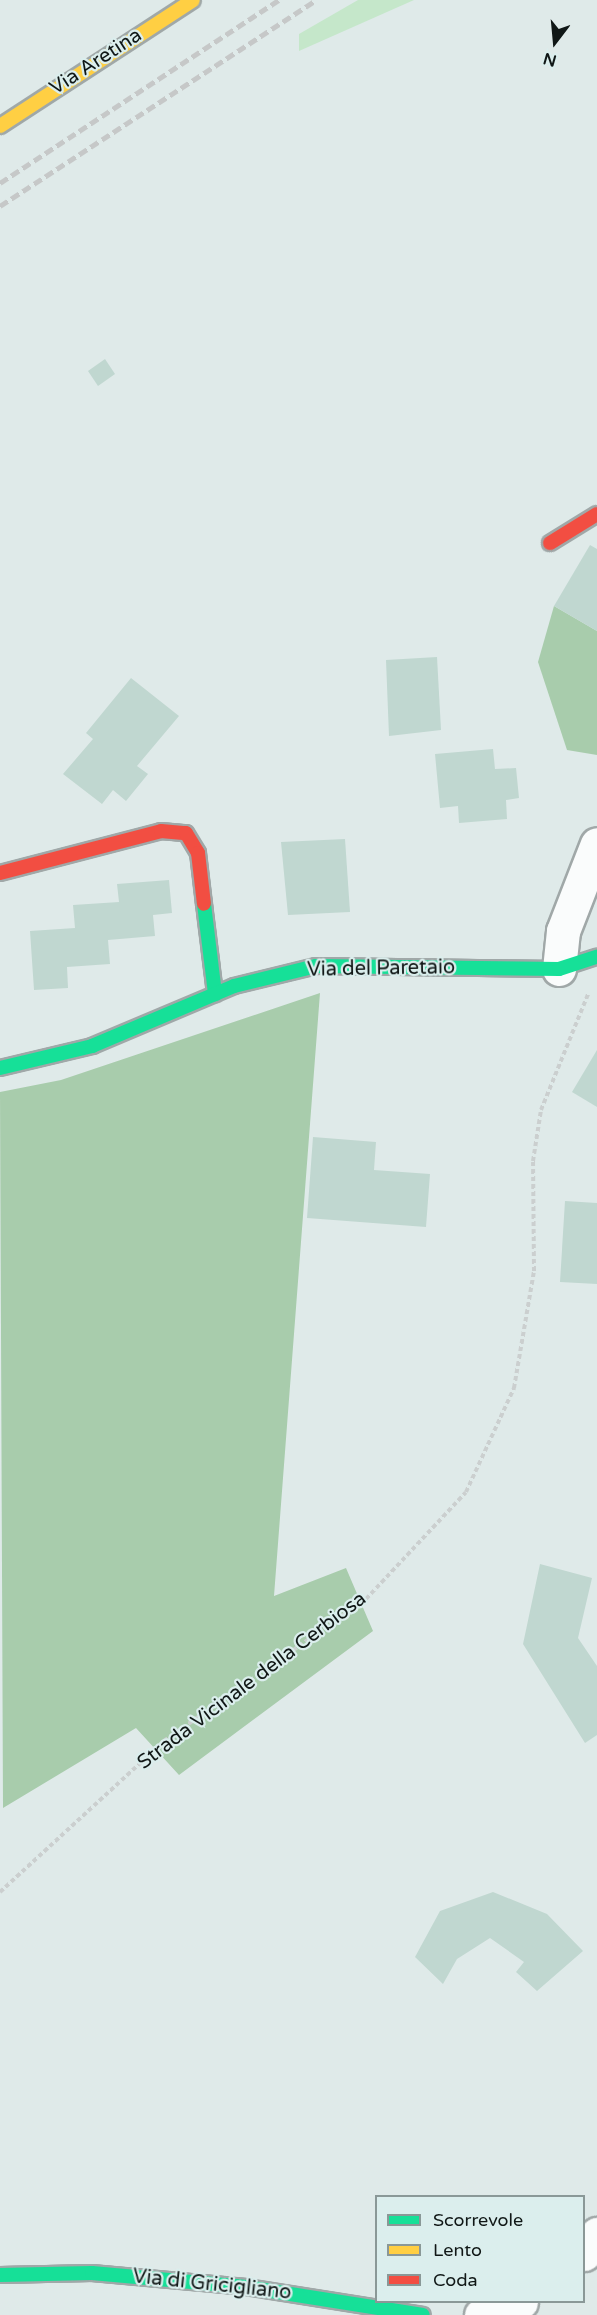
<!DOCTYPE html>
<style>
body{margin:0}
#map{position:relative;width:597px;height:2315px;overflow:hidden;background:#dfeae9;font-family:"Varela Round",sans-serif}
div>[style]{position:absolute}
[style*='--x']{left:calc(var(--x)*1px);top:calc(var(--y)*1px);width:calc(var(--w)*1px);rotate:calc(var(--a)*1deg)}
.green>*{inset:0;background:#c5e7ca}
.forest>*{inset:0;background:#a8ccac}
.building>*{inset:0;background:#c0d7d0}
.path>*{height:4px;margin-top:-2px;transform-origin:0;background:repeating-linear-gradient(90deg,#cbcfcf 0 4.5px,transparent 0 7.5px)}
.roads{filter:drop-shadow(2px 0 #a0a8a8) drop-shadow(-2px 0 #a0a8a8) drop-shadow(0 2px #a0a8a8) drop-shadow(0 -2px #a0a8a8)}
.street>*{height:33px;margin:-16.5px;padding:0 16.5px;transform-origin:16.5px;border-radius:16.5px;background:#fafcfc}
.fast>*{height:14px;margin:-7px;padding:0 7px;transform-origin:7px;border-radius:7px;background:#16e098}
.slow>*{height:14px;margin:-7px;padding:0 7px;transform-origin:7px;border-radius:7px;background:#ffcf43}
.jam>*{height:14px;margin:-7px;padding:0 7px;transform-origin:7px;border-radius:7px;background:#f24e42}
.rail>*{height:4.5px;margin-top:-2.25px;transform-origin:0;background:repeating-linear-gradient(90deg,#c6c8c8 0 9px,transparent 0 13.5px)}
span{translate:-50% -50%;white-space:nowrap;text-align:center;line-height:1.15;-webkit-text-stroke:4.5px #dbeeed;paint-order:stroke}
.street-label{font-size:20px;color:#101716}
.legend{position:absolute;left:375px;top:2195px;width:210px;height:108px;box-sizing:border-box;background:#dbeeed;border:2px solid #8a9897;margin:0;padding:8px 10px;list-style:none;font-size:18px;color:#101716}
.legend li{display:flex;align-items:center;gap:12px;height:30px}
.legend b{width:30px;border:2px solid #8a9897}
.north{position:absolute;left:525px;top:12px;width:60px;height:60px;-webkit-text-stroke:4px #dbeeed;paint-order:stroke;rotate:196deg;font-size:16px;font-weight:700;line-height:24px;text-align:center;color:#101716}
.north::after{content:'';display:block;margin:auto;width:21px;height:27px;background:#101716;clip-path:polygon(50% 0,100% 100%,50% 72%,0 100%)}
</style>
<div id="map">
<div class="green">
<div style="clip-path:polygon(358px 0,414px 0,299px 51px,299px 34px)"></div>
</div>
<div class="forest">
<div style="clip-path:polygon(554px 606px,597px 631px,597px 755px,567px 750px,538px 662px)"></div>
<div style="clip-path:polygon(320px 993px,274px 1596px,346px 1568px,373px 1631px,179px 1775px,136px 1728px,3px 1808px,0 1092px,61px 1080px)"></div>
</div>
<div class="building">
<div style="clip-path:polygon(105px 359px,115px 374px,98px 386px,88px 371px)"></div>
<div style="clip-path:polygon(590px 545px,597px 549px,597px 631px,554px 606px)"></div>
<div style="clip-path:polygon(437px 657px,441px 730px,389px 736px,386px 660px)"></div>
<div style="clip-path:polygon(131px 678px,179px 716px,137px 766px,148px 774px,126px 801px,113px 790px,102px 804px,63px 774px,93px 739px,86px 733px)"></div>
<div style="clip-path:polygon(493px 749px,495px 769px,516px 768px,519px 798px,506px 800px,507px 819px,459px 823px,458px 806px,440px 808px,435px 754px)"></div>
<div style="clip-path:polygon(345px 839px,350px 912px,288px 915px,281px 842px)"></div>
<div style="clip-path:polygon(169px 880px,172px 913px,153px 915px,155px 936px,108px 940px,110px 964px,67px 967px,68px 988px,34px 990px,30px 931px,75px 928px,73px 905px,119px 902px,117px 884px)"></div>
<div style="clip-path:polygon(597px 1050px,597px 1107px,572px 1092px)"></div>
<div style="clip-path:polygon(313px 1137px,376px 1142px,374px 1170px,430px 1174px,426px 1227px,307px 1218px)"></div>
<div style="clip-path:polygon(565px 1201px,597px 1203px,597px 1284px,560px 1282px)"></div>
<div style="clip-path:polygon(540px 1564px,592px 1578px,578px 1638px,597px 1666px,597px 1735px,585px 1743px,523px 1644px)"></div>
<div style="clip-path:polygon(493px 1892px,547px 1914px,583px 1951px,537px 1991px,516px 1972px,524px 1962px,490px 1938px,457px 1959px,443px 1984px,415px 1957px,440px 1911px)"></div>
</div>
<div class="path">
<div style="--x:0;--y:1892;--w:223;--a:-42.6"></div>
<div style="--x:164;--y:1741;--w:247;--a:-35.1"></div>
<div style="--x:366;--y:1599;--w:146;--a:-46.9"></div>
<div style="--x:466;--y:1492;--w:115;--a:-65.2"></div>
<div style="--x:514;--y:1388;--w:119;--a:-80.3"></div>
<div style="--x:534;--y:1271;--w:110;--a:-90.5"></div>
<div style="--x:533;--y:1161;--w:52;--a:-81.1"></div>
<div style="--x:541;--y:1110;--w:125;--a:-67.9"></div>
</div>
<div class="roads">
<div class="street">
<div style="--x:559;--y:969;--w:38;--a:-84"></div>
<div style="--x:563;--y:931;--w:93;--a:-68.7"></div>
<div style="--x:584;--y:2254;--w:24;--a:-57"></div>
<div style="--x:481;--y:2315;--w:42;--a:-18"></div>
</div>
<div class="fast">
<div style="--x:204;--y:904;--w:91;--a:83"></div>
<div style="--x:0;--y:1068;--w:95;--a:-13.4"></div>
<div style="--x:92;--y:1046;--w:154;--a:-22.9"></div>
<div style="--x:234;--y:986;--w:84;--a:-13.7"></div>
<div style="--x:316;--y:966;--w:243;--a:0.7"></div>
<div style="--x:559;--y:969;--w:40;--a:-18"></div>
<div style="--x:0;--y:2275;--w:92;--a:-1.2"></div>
<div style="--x:92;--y:2273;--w:155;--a:5.2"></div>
<div style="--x:246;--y:2287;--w:179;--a:9"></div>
</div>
<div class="slow">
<div style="--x:0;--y:126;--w:230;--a:-33.1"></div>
</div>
<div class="jam">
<div style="--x:550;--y:543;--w:55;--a:-31.7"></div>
<div style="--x:0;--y:873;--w:166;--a:-14.6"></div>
<div style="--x:161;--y:831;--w:25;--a:5"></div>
<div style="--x:186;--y:833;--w:23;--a:59"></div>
<div style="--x:198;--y:853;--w:51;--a:83.3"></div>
</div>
</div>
<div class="rail">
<div style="--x:0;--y:183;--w:334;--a:-33.3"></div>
<div style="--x:0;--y:206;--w:377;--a:-33.1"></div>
</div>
<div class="street-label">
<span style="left:96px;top:62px;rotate:-33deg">Via Aretina</span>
<span style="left:381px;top:969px;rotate:-1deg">Via del Paretaio</span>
<span style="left:252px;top:1681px;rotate:-37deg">Strada Vicinale della Cerbiosa</span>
<span style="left:212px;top:2285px;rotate:6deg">Via di Gricigliano</span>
</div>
<ul class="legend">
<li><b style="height:8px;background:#16e098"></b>Scorrevole</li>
<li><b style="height:8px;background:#ffcf43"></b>Lento</li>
<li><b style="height:8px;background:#f24e42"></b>Coda</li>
</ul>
<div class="north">N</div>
</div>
